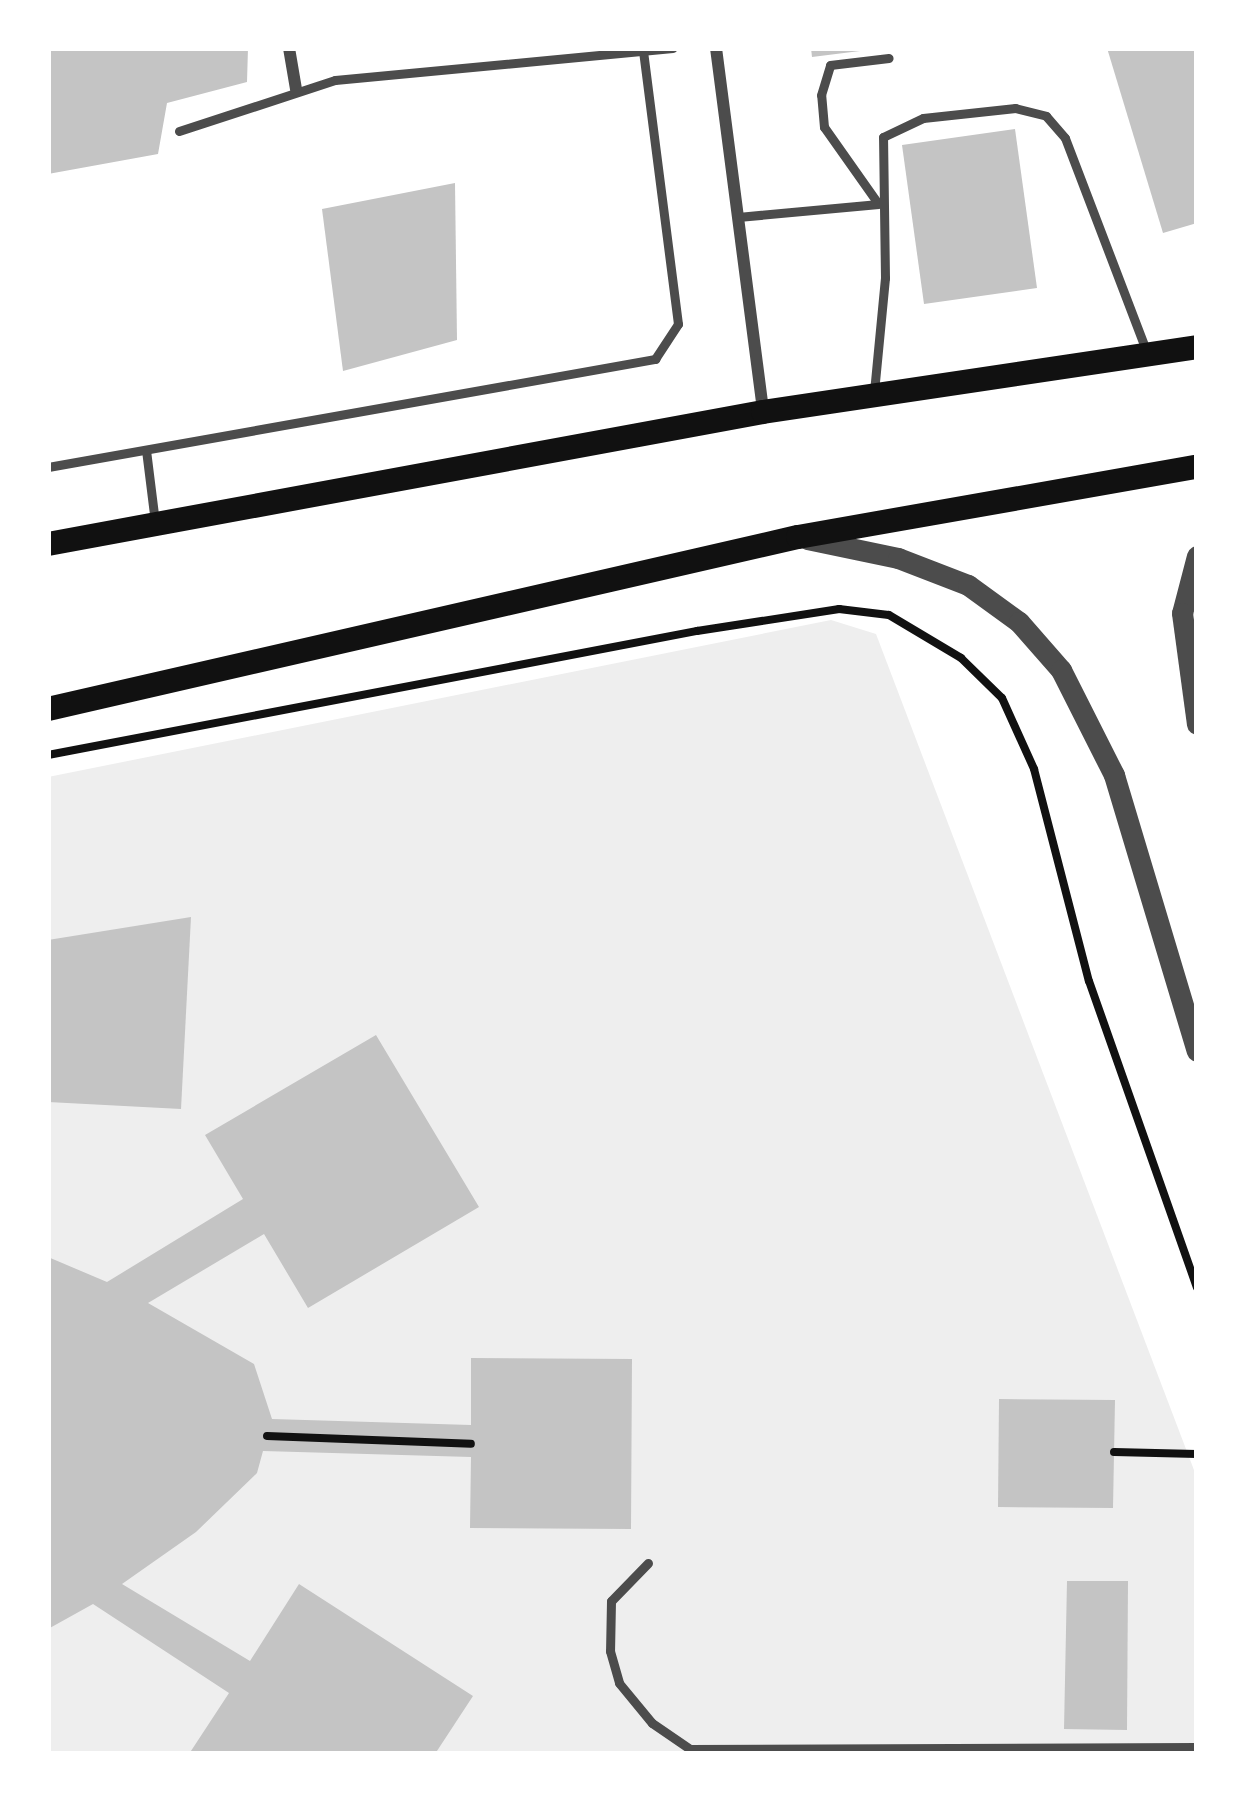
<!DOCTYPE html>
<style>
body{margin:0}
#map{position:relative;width:1245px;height:1802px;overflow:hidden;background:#fff;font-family:"Roboto Condensed",sans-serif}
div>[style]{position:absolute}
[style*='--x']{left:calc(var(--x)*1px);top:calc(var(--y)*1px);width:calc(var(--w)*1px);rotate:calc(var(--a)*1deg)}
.green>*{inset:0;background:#eee}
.building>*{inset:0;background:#c4c4c4}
.path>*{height:8px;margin:-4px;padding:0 4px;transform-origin:4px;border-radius:4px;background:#111}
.service>*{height:9px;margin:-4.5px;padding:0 4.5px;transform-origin:4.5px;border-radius:4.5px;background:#4c4c4c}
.minor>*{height:12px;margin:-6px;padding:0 6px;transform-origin:6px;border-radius:6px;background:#4c4c4c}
.tertiary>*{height:21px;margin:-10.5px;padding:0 10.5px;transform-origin:10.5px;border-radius:10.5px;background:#4c4c4c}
.secondary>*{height:24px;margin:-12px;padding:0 12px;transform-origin:12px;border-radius:12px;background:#111}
span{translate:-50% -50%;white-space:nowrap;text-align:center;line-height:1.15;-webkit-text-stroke:10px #fff;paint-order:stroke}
.frame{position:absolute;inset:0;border:51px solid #fff;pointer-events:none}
</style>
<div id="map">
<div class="green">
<div style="clip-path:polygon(831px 620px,876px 634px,1197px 1478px,1197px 1754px,48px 1754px,48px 777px)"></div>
</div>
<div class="building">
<div style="clip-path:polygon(48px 48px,248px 48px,247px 82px,167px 103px,158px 154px,48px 174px)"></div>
<div style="clip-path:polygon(811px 48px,859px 48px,860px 51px,812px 57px)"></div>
<div style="clip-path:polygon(1107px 48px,1197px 48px,1197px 223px,1163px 233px)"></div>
<div style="clip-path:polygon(1015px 129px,1037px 288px,924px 304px,902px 145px)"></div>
<div style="clip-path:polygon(455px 183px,457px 340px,343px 371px,322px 209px)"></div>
<div style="clip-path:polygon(191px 917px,181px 1109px,48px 1102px,48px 940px)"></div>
<div style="clip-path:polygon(376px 1035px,479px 1207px,308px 1308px,264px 1234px,148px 1303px,254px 1364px,272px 1419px,471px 1425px,471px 1358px,632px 1359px,631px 1529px,470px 1528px,471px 1457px,263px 1451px,257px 1473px,196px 1532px,122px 1584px,250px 1661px,299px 1584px,473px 1696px,435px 1754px,189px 1754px,229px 1693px,93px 1604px,48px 1629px,48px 1257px,107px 1282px,243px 1199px,205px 1135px)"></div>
<div style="clip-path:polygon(999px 1399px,1115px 1400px,1113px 1508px,998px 1507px)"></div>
<div style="clip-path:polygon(1067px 1581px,1128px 1581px,1127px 1730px,1064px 1729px)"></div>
</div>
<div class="path">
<div style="--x:48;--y:755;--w:661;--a:-10.82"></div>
<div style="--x:697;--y:631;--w:144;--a:-8.8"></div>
<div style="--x:839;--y:609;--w:50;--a:6.8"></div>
<div style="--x:889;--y:615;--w:84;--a:30.8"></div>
<div style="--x:961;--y:658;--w:57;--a:44.3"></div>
<div style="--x:1002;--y:698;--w:78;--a:65.7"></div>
<div style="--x:1034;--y:769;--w:219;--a:75.5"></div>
<div style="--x:1089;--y:981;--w:325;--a:70.6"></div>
<div style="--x:267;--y:1436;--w:204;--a:2.2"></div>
<div style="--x:1114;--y:1452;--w:83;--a:1.4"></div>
</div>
<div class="service">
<div style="--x:179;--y:131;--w:164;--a:-18.1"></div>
<div style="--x:335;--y:80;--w:339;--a:-5.4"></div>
<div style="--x:877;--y:202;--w:92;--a:-125.2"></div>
<div style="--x:824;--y:127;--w:32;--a:-95"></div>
<div style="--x:821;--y:95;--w:31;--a:-73"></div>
<div style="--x:830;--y:65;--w:59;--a:-6.8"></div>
<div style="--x:738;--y:217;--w:141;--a:-5.3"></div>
<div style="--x:874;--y:392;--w:115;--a:-84.5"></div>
<div style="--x:885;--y:278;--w:141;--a:-90.8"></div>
<div style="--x:883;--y:137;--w:44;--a:-25.4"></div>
<div style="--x:923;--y:118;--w:93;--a:-6.2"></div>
<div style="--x:1015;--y:108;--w:32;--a:14"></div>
<div style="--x:1046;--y:116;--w:29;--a:49"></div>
<div style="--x:1065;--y:138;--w:230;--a:69.1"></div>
<div style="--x:146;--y:450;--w:73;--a:82.9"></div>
<div style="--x:48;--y:467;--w:617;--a:-10.09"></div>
<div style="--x:655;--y:359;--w:42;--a:-56.7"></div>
<div style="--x:678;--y:324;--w:275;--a:-97.3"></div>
<div style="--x:648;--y:1563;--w:53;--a:134.2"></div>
<div style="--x:611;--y:1601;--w:50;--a:91.1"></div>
<div style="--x:610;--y:1651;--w:33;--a:74"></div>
<div style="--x:619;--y:1683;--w:52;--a:50.5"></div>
<div style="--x:652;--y:1723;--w:46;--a:34.4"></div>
<div style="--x:690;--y:1749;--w:507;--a:-0.23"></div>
</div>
<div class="minor">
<div style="--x:289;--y:48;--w:42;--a:80.3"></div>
<div style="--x:716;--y:48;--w:367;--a:82.6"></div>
</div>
<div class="tertiary">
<div style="--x:807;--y:539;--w:93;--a:11.8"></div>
<div style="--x:898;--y:558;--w:75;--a:21.1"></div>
<div style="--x:968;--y:585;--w:63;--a:36"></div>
<div style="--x:1019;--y:622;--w:64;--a:48.8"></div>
<div style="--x:1061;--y:670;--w:118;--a:63.2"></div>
<div style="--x:1114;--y:775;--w:288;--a:73.3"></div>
<div style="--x:1197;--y:556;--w:59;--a:104.7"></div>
<div style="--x:1182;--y:613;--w:112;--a:82.3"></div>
</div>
<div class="secondary">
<div style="--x:48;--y:544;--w:727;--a:-10.46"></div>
<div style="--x:763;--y:412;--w:439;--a:-8.5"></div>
<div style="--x:48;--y:709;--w:769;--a:-12.92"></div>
<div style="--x:798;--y:537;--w:405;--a:-10"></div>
</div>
<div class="frame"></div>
</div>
